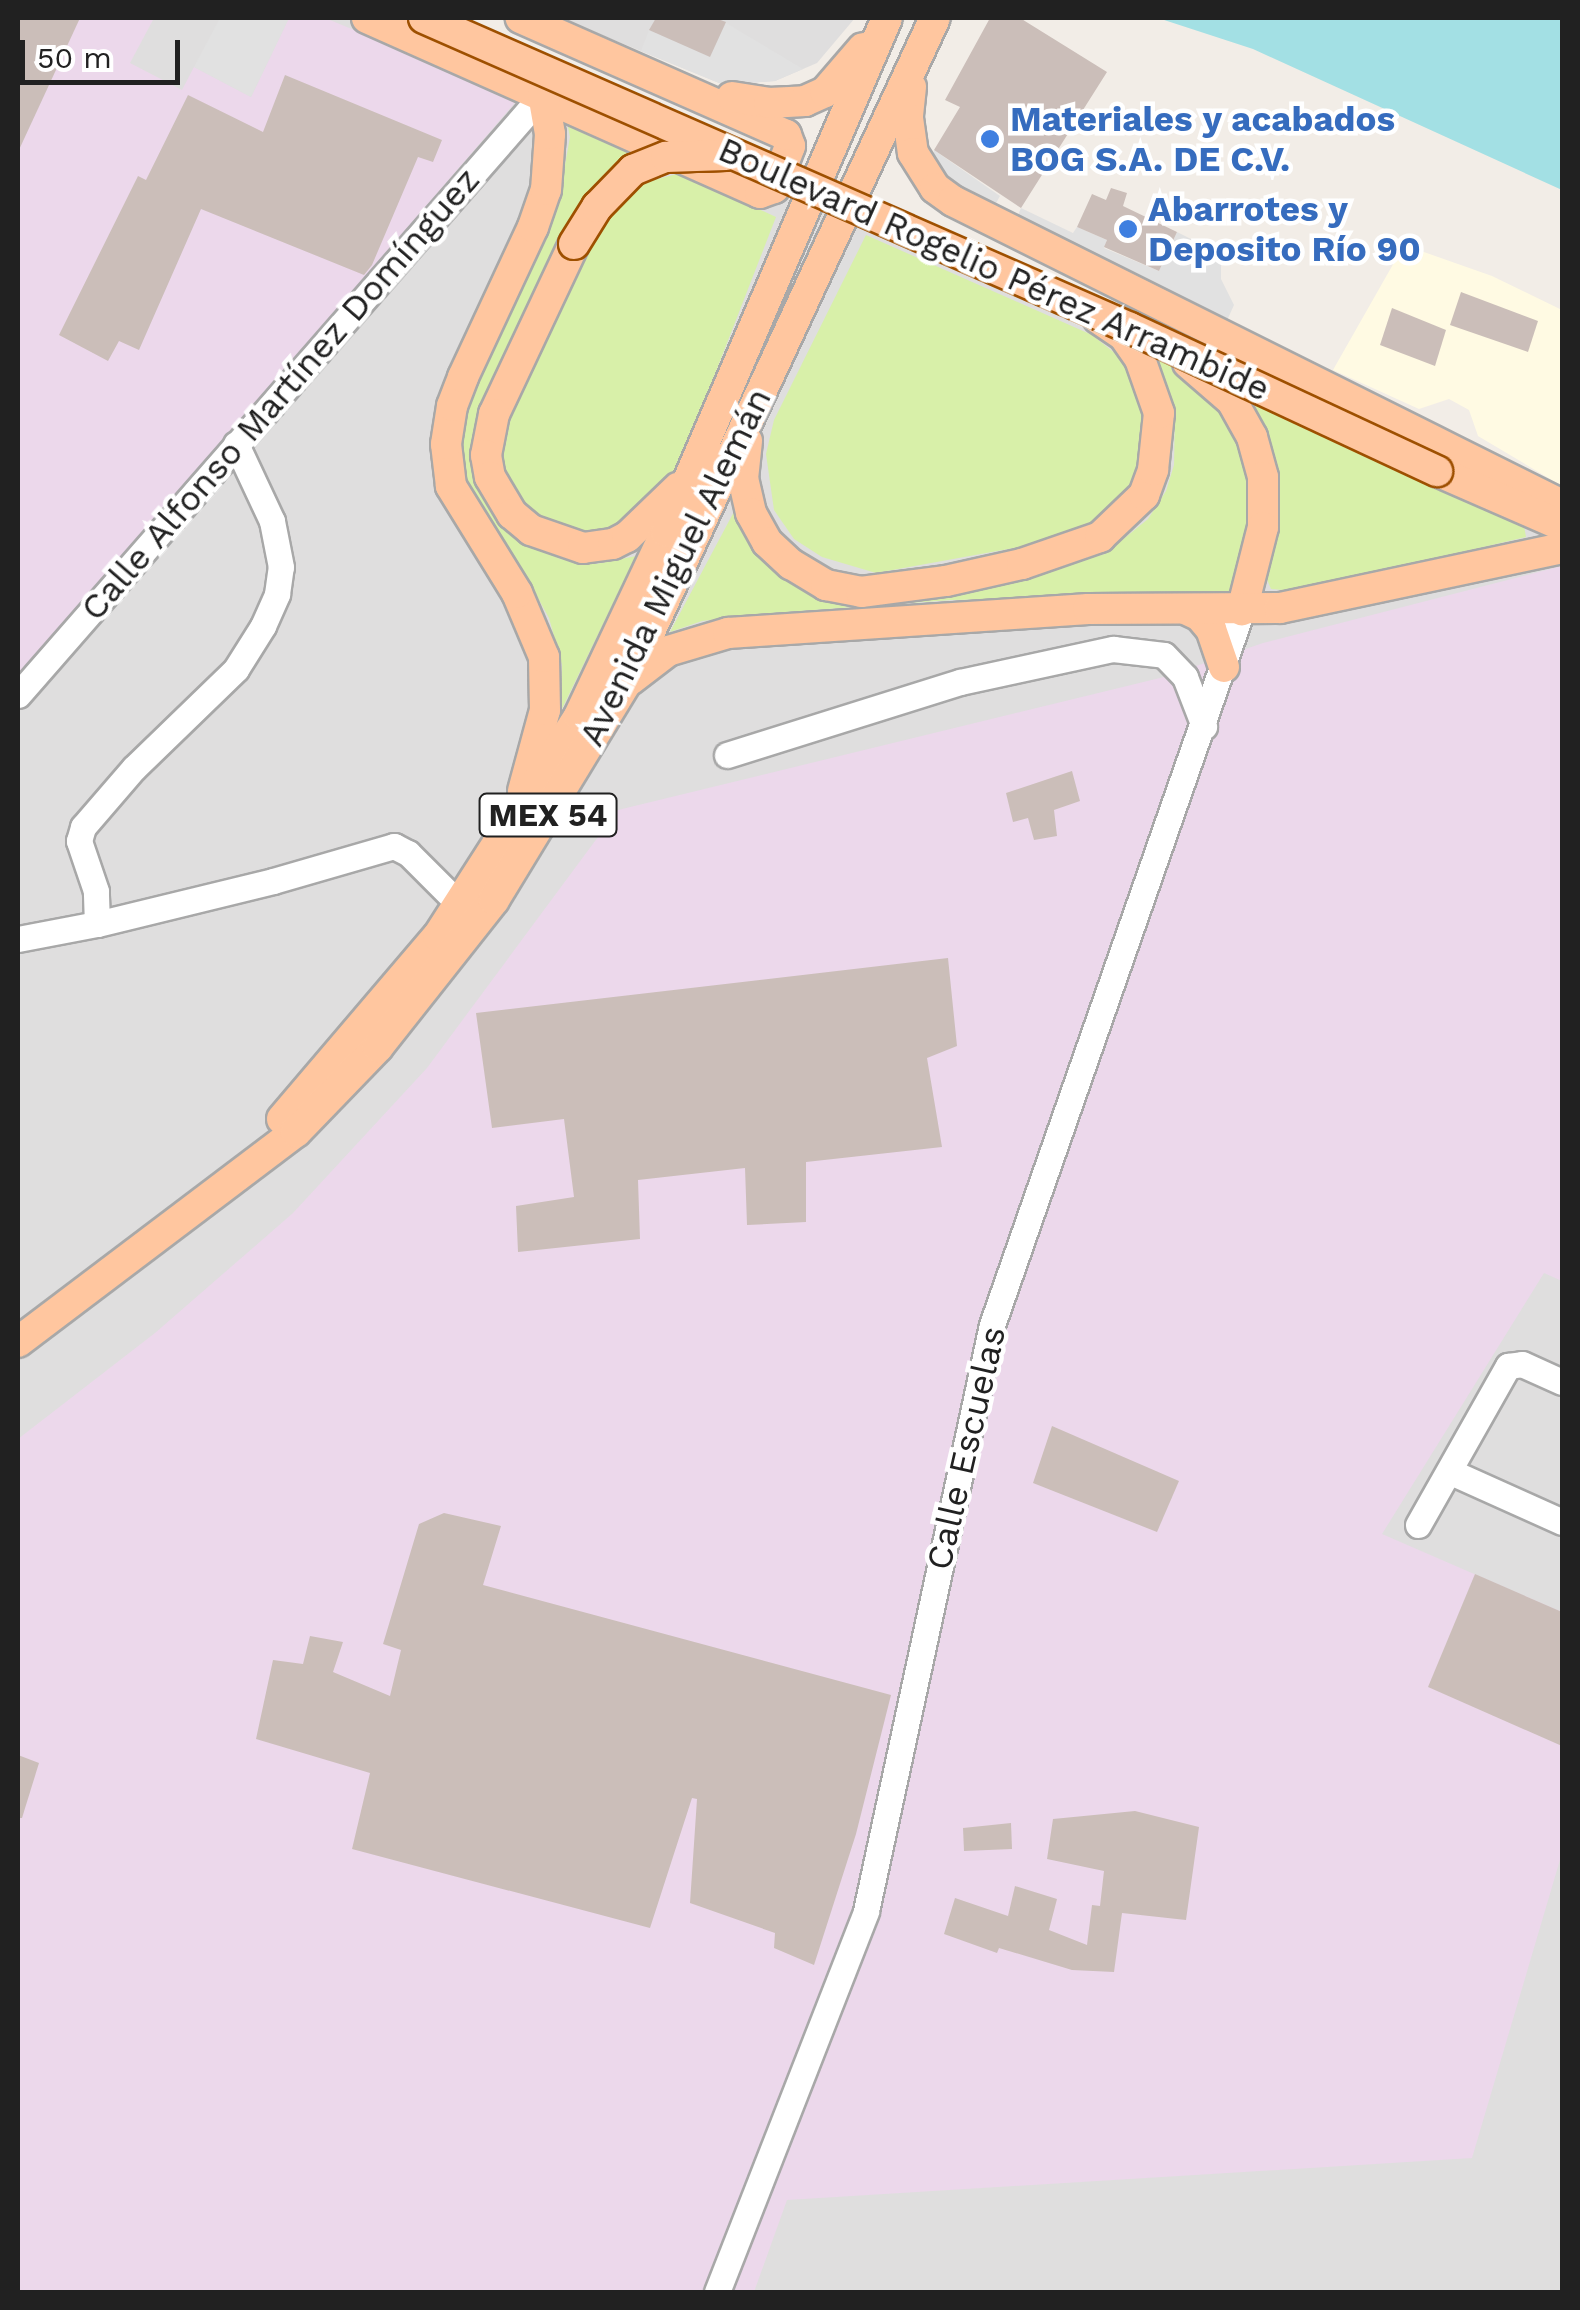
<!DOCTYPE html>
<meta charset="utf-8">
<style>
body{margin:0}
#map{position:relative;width:1580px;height:2310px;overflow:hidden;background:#f2ede7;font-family:"Work Sans",sans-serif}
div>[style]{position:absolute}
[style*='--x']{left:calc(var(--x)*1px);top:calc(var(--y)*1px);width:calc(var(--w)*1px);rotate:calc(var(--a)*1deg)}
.residential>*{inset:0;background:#dfdede}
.industrial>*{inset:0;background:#ecd8eb}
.education>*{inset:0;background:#fffae3}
.grass>*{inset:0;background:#d8f0a9}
.parking>*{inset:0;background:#e1e1e1}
.water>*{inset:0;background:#a3e0e4}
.building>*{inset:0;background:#cbbeb9}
.roads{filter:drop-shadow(2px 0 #a8a8a8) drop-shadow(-2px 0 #a8a8a8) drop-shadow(0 2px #a8a8a8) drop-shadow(0 -2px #a8a8a8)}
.minor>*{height:25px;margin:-12.5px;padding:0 12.5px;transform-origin:12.5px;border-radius:12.5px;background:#fff}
.major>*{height:30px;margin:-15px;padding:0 15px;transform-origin:15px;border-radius:15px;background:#ffc69f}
.bridges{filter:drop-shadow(2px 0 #9e5000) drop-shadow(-2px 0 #9e5000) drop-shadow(0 2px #9e5000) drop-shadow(0 -2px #9e5000)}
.major-bridge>*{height:30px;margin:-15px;padding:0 15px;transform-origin:15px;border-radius:15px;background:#ffc69f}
.dots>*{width:28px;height:28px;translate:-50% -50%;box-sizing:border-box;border:5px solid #fff;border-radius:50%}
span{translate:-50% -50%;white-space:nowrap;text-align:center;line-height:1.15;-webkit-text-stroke:9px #fff;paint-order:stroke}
.shield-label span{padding:2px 8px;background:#fff;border:2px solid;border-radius:8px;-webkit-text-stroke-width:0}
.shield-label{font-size:32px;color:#212121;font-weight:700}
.shop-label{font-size:35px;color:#366cbe;font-weight:700}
.left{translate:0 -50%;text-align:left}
.street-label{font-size:35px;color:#212121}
.frame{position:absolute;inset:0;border:20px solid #212121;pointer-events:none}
.scale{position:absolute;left:20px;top:40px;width:160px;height:45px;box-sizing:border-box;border:5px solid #212121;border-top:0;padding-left:12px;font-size:30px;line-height:35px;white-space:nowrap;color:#212121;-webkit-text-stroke:8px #fff;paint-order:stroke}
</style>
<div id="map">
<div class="residential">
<div style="clip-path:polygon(18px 18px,411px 18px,1562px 531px,1562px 2292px,18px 2292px)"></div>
<div style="clip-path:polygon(560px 18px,855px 18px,817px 63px,775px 81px,724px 85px)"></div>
</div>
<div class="industrial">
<div style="clip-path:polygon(18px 18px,154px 18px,130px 63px,182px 90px,194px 67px,251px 97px,289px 18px,325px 18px,519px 98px,18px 680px)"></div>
<div style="clip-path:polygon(1562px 566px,1562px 1281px,1544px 1273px,1382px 1534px,1562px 1612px,1562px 1853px,1472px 2158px,787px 2200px,754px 2292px,18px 2292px,18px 1439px,155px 1333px,293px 1213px,427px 1068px,618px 810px,1164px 677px,1263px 643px)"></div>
</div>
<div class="education">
<div style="clip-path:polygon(1404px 245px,1492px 276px,1562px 310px,1562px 486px,1478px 436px,1469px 410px,1449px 399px,1419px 409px,1333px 370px)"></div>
</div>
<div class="grass">
<div style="clip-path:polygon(565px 112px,643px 149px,618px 161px,590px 189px,560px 238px,476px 430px,519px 539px,560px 559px,596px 564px,636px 556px,560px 713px,562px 665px,549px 618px,523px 571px,491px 530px,469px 488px,461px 451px,463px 415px,558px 203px,570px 137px)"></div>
<div style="clip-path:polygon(681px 173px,776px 217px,680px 464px,659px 494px,617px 531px,589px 533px,559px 529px,517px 498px,507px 480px,502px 462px,513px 407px,598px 230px,638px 184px)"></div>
<div style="clip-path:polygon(866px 235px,1092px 335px,1121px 358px,1135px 378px,1148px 414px,1136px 486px,1116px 513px,1063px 539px,876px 573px,822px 557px,794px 539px,774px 510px,766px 454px,774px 420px)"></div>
<div style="clip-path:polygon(1141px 338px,1158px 347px,1240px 429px,1258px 487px,1235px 590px,1221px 594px,952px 600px,759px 614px,702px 621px,670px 632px,737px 506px,812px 585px,1007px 580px,1105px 554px,1148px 519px,1166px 491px,1174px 465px,1175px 414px,1161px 372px)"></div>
<div style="clip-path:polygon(1237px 389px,1524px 526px,1526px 537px,1296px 591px,1271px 589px,1266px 577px,1278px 532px,1276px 470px)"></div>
</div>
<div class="parking">
<div style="clip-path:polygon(220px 18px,289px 18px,251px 97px,194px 67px)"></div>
<div style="clip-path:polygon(726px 23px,803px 69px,775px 81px,724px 85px,641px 51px,649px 30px,710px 56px)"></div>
<div style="clip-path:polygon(934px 150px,1000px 196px,990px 214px,932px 170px)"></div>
<div style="clip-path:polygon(1021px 208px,1073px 233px,1077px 227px,1107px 240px,1104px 248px,1159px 271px,1177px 232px,1201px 244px,1221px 265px,1221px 279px,1234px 305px,1224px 327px,1014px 224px)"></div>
</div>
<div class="water">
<div style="clip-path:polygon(1158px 18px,1562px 18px,1562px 190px,1253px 49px)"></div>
</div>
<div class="building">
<div style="clip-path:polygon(18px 18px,80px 18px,18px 152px)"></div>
<div style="clip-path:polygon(656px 18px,715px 18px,726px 22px,710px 57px,649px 30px)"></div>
<div style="clip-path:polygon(990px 18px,1020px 18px,1107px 72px,1021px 208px,934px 150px,960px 107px,945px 100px)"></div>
<div style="clip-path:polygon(285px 75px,442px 140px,433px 162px,418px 157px,372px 265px,364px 275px,201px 209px,139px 350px,119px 341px,108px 361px,59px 335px,138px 176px,146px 180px,188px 95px,263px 132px)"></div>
<div style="clip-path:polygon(1111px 188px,1127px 193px,1123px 206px,1177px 232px,1159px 271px,1104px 247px,1107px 240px,1077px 227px,1092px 194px,1106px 200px)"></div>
<div style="clip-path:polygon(1461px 292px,1538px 321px,1528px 352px,1450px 325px)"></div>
<div style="clip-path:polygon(1392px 308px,1446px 330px,1435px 366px,1380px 345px)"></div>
<div style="clip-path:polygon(1072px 771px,1080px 801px,1054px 810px,1057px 836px,1034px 840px,1028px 818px,1013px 822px,1006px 793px)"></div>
<div style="clip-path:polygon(948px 958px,957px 1046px,927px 1058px,942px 1147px,806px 1162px,806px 1222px,747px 1225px,745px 1168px,638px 1180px,640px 1239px,518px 1252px,516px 1206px,574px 1197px,564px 1119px,492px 1128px,476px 1013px)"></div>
<div style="clip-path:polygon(1052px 1426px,1179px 1481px,1157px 1532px,1033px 1483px)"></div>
<div style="clip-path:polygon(444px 1513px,501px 1526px,483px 1585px,891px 1695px,856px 1834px,814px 1965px,774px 1948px,775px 1933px,690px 1903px,697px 1799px,692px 1798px,650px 1928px,352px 1849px,370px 1773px,256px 1739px,273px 1660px,303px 1664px,310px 1636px,343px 1642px,333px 1672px,390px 1696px,401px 1650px,383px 1644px,419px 1524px)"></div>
<div style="clip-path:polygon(1475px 1574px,1562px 1612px,1562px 1746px,1428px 1687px)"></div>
<div style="clip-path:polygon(18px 1755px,39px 1763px,22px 1818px,18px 1818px)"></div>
<div style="clip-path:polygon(1135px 1811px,1199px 1827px,1186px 1920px,1122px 1913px,1114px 1972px,1072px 1970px,999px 1948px,997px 1953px,944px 1934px,955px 1898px,1008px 1916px,1015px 1886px,1057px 1899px,1049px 1930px,1087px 1945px,1092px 1905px,1100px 1906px,1104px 1871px,1047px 1859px,1053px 1819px)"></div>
<div style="clip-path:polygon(1011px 1823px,1012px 1849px,964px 1851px,963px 1828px)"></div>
</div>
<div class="roads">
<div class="minor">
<div style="--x:18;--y:695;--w:798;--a:-48.86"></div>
<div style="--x:727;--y:755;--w:244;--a:-17.4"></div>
<div style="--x:960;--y:682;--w:157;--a:-12.2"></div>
<div style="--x:1113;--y:649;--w:51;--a:6.7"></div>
<div style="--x:1164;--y:655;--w:30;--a:46"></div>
<div style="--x:1185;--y:677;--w:53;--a:68.8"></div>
<div style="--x:97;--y:924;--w:181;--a:-13.7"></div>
<div style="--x:273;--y:881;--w:126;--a:-16.1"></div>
<div style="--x:394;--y:846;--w:16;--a:27"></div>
<div style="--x:408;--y:853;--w:72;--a:45"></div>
<div style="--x:18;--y:939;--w:80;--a:-10.8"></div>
<div style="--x:97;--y:924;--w:33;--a:-92"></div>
<div style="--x:96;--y:891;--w:53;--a:-108.8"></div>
<div style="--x:79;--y:841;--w:15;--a:-74"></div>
<div style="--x:83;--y:827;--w:78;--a:-49.2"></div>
<div style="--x:134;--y:768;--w:142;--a:-44.1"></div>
<div style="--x:236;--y:669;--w:51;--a:-57.9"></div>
<div style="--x:263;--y:626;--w:35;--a:-66"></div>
<div style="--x:277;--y:594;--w:27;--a:-82"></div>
<div style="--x:281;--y:567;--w:47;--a:-101.1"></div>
<div style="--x:272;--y:521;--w:85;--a:-115.1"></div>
<div style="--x:1451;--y:1472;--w:122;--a:24.2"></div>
<div style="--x:1418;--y:1525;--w:183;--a:-60.5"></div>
<div style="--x:1508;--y:1366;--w:14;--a:-8"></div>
<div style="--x:1522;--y:1364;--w:44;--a:24.2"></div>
<div style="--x:717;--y:2292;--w:409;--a:-68.6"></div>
<div style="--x:866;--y:1911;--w:599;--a:-77.87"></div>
<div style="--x:992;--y:1325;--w:757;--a:-70.73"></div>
</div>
<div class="major">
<div style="--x:367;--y:18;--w:430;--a:24"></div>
<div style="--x:760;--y:193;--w:15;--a:-20"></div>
<div style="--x:774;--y:188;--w:45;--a:-69.1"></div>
<div style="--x:790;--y:146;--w:12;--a:-110"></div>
<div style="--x:786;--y:135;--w:290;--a:-156.2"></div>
<div style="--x:911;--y:87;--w:31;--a:96"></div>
<div style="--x:908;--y:118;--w:35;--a:82"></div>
<div style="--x:913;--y:153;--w:41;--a:57.8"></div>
<div style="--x:935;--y:188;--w:22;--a:36"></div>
<div style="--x:953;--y:201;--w:681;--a:26.53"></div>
<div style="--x:732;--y:97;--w:37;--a:9"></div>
<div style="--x:769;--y:103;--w:36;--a:-3"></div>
<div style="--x:805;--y:101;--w:22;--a:-24"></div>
<div style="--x:825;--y:92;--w:58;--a:-49.2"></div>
<div style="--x:574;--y:244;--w:188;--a:115.2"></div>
<div style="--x:494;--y:414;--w:42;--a:101"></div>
<div style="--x:486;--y:455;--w:22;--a:80"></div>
<div style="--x:490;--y:477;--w:43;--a:59.3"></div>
<div style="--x:512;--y:514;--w:25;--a:40"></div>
<div style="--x:531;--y:530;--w:55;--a:19.1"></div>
<div style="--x:583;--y:548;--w:30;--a:-8"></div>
<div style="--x:613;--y:544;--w:16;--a:-27"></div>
<div style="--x:627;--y:537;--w:71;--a:-43.9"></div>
<div style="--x:1188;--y:363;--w:58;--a:40.8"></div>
<div style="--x:1232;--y:401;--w:41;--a:60.9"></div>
<div style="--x:1252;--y:437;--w:41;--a:74.6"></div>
<div style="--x:1263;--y:477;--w:50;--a:90"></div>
<div style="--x:1263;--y:527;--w:86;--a:104.2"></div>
<div style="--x:747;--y:441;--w:37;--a:96"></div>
<div style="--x:743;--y:478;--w:36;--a:77"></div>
<div style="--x:751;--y:513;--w:33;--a:61"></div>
<div style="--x:767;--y:542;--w:33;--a:43"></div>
<div style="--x:791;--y:564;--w:41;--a:31"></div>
<div style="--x:826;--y:585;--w:36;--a:11"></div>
<div style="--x:861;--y:592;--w:86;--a:-7.4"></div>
<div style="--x:946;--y:581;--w:78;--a:-12.6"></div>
<div style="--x:1022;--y:564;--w:83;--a:-19.1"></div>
<div style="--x:1100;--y:537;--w:61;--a:-43.7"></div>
<div style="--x:1144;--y:495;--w:27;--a:-70"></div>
<div style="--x:1153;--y:470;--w:57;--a:-84"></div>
<div style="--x:1159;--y:413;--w:57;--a:-109.4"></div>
<div style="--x:1140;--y:359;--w:29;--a:-125"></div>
<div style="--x:1123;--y:335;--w:30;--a:-146"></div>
<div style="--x:1437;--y:471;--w:128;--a:23.6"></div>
<div style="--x:1185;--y:609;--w:17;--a:25"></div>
<div style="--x:1200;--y:616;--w:17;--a:50"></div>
<div style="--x:1211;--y:629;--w:40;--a:71.1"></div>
<div style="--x:630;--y:680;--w:48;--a:-37.3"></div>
<div style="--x:668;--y:651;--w:63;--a:-16.7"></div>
<div style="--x:728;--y:633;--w:361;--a:-3.8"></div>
<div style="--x:1088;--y:609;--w:192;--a:-0.3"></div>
<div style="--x:1280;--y:608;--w:288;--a:-12"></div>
<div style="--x:523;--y:791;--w:84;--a:-74.8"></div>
<div style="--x:545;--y:710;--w:53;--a:-91.1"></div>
<div style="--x:544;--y:657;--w:69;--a:-112.9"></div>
<div style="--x:517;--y:593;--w:126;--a:-121.7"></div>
<div style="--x:451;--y:486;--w:42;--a:-96.8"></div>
<div style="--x:446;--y:444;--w:38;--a:-81"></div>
<div style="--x:452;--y:406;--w:31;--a:-69"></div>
<div style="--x:463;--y:377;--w:166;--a:-65"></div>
<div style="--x:533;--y:227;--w:39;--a:-71"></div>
<div style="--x:546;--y:190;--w:56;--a:-85.9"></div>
<div style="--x:550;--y:134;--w:41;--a:-99.9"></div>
<div style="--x:282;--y:1119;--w:240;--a:-49.6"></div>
<div style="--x:438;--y:936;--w:261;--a:-57.3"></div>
<div style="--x:579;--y:716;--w:204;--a:-64.7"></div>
<div style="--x:666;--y:532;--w:559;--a:-66.73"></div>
<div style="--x:18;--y:1342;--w:348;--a:-37.1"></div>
<div style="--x:296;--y:1132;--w:118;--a:-46"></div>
<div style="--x:378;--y:1047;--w:187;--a:-51.7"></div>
<div style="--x:494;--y:900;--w:254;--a:-58.7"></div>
<div style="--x:626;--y:683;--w:733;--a:-65.08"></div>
</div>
</div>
<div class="bridges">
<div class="major-bridge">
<div style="--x:424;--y:18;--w:771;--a:23.71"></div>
<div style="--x:1130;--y:328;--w:339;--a:25"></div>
<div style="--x:574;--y:244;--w:44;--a:-58.1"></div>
<div style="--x:597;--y:207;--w:52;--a:-45.8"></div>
<div style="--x:633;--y:170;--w:35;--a:-22"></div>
<div style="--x:666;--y:157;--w:60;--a:-1.9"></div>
</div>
</div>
<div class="dots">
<div style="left:990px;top:139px;background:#3f7fe0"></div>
<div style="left:1128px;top:229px;background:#3f7fe0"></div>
</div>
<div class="shield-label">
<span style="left:548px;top:815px">MEX 54</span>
</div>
<div class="shop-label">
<span class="left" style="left:1010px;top:139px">Materiales y acabados<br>BOG S.A. DE C.V.</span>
<span class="left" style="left:1148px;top:229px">Abarrotes y<br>Deposito Río 90</span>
</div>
<div class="street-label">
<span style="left:994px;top:269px;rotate:24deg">Boulevard Rogelio Pérez Arrambide</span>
<span style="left:280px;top:394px;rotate:-49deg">Calle Alfonso Martínez Domínguez</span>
<span style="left:675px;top:567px;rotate:-64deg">Avenida Miguel Alemán</span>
<span style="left:966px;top:1448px;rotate:-77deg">Calle Escuelas</span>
</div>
<div class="frame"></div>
<div class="scale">50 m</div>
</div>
